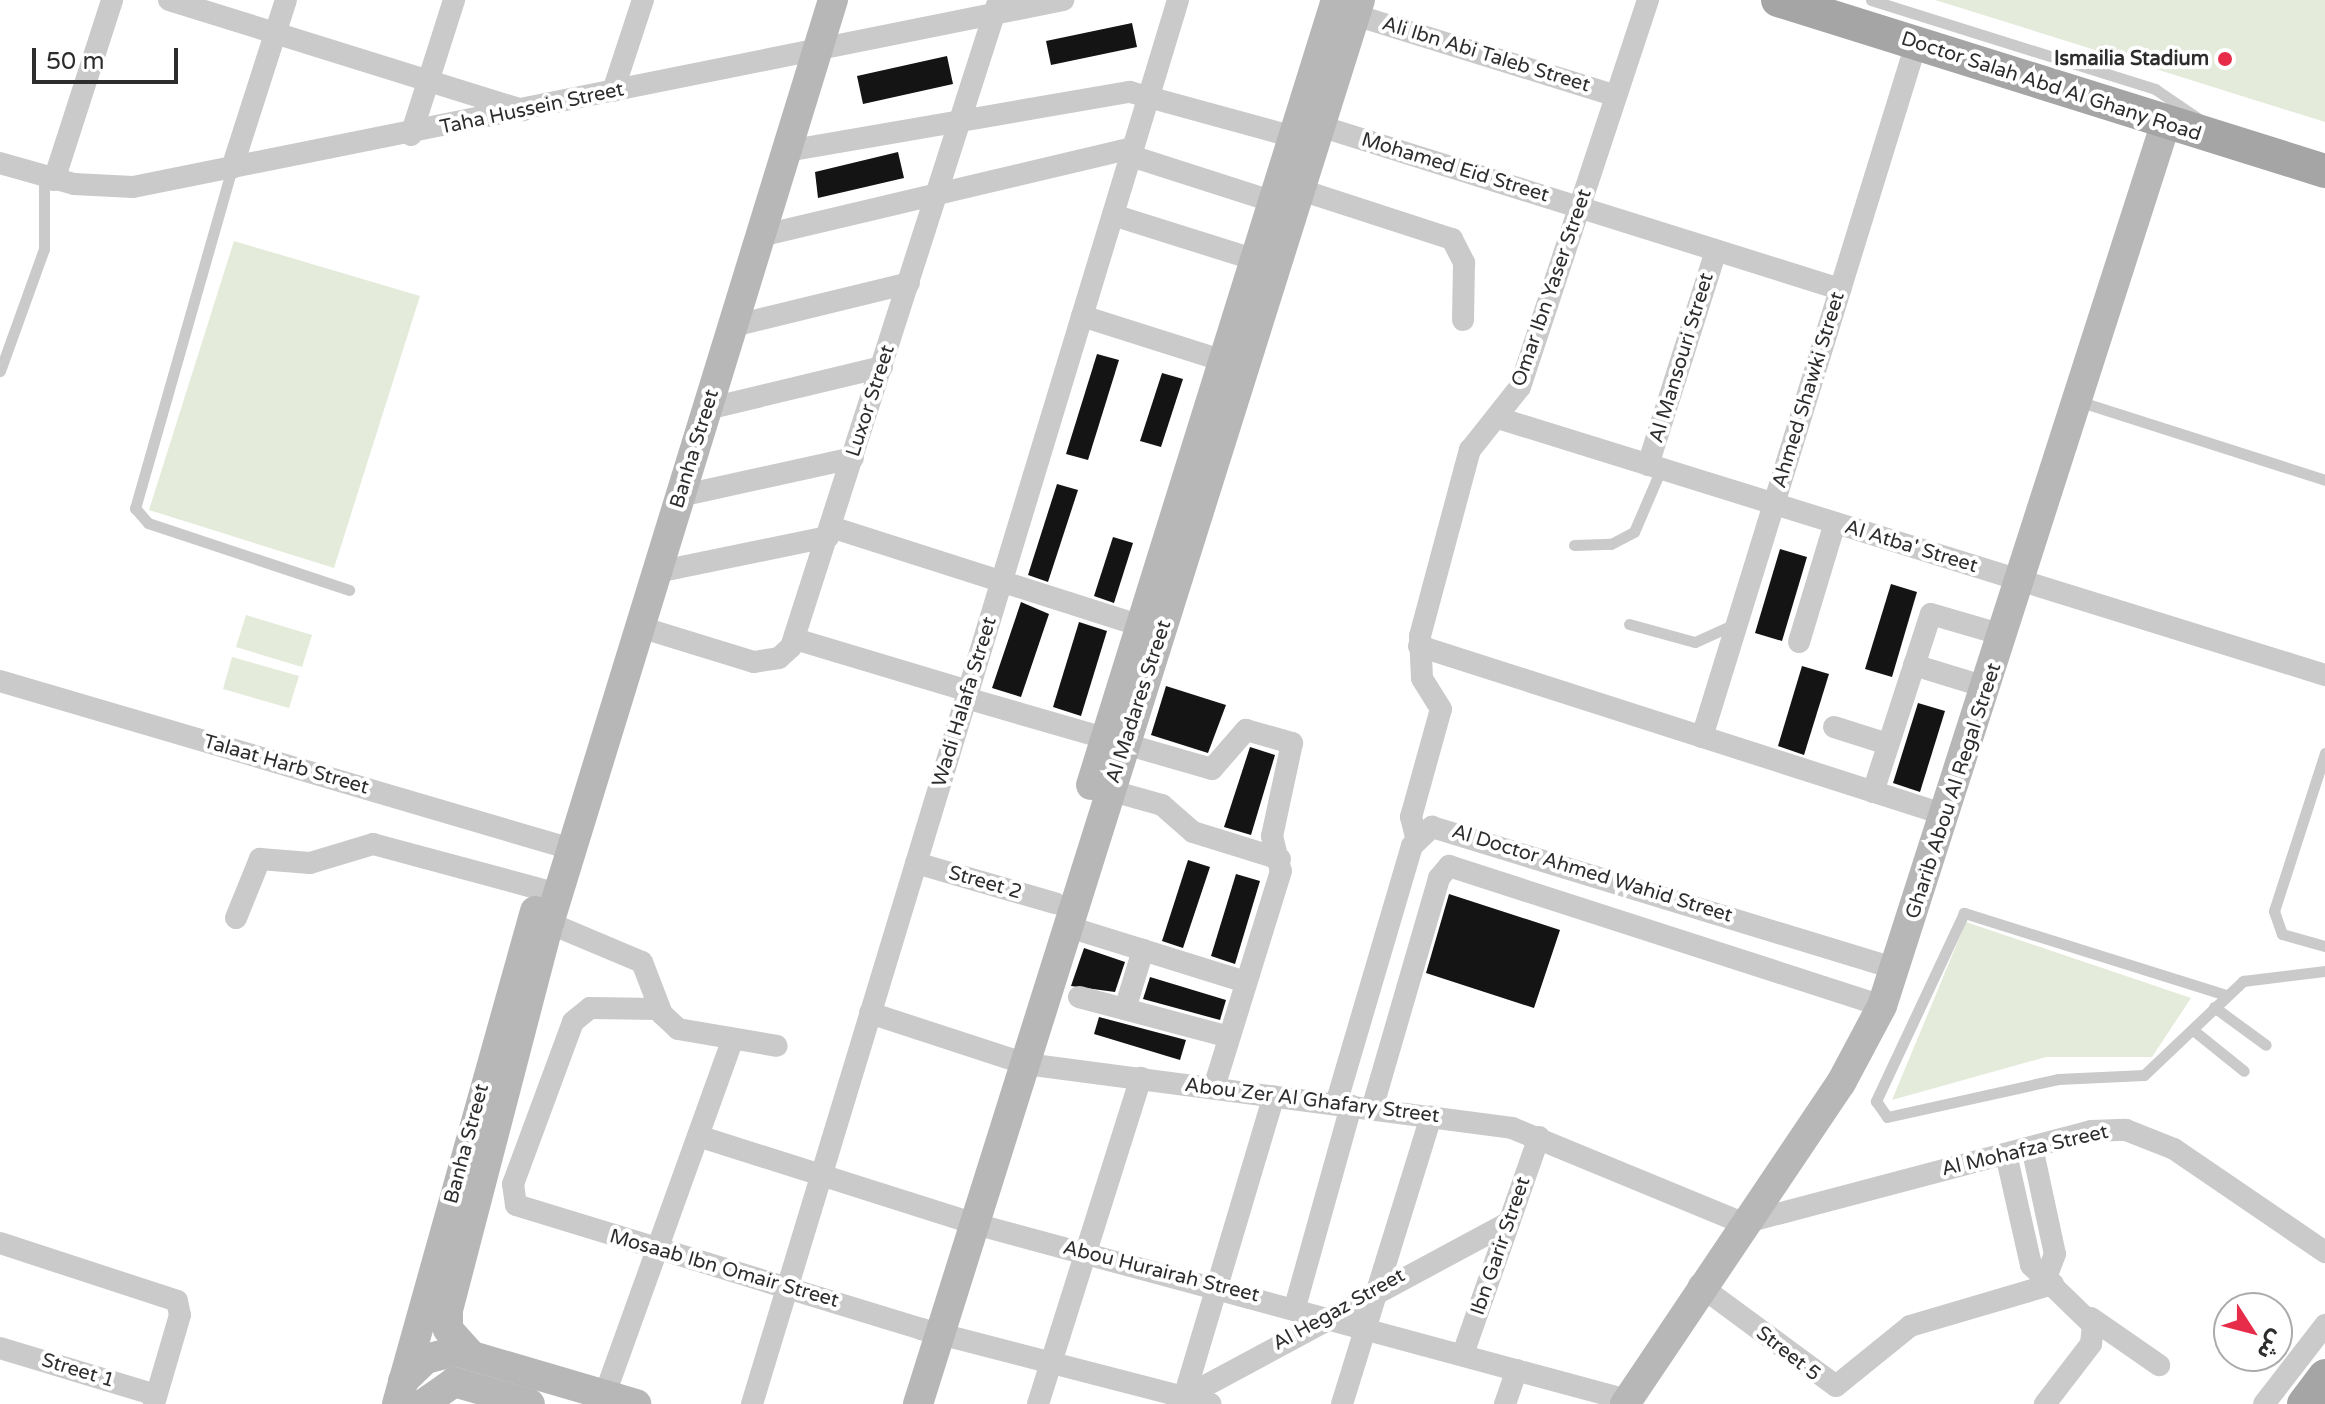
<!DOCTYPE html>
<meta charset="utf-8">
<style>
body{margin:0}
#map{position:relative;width:2325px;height:1404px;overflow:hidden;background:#fff;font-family:"Varela Round","Noto Sans Arabic",sans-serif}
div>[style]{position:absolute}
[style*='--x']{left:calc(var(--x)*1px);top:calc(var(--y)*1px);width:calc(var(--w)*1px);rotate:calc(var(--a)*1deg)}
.green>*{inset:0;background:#e4ebda}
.building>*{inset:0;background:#141414}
.service>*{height:11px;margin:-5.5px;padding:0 5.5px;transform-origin:5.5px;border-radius:5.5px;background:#cacaca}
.minor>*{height:22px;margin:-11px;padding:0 11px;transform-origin:11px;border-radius:11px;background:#cacaca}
.secondary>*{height:30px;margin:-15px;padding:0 15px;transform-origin:15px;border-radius:15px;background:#b7b7b7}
.primary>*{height:34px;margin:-17px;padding:0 17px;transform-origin:17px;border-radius:17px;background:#a5a5a5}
.dots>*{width:22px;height:22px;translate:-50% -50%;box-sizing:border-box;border:4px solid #fff;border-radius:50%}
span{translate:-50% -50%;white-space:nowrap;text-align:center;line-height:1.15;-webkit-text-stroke:8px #fff;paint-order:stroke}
.street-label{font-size:20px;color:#2d2d2d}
.poi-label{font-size:20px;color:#2d2d2d;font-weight:700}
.right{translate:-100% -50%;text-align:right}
.north{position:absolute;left:2213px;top:1292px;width:80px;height:80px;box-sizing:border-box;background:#fff;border:2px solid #ababab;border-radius:50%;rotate:126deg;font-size:22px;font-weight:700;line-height:32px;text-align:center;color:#2d2d2d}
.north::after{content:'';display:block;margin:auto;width:28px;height:36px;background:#e62c49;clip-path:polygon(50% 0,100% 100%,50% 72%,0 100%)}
.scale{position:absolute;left:32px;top:48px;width:146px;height:36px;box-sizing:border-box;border:4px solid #2d2d2d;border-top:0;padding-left:10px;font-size:24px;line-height:28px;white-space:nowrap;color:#2d2d2d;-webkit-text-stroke:6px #fff;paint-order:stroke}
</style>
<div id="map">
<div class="green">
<div style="clip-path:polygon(1935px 0,2325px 0,2325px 122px,1977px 13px)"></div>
<div style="clip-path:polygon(234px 241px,420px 296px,334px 568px,149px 510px)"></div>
<div style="clip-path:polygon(246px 615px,312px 635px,302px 667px,236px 647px)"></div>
<div style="clip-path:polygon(232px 657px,299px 676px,289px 708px,223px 689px)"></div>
<div style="clip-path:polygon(1966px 922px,2191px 998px,2152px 1057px,2046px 1057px,1892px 1100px)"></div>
</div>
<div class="building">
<div style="clip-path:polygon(1132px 23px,1137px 47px,1051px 65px,1046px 41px)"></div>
<div style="clip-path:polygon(947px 56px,953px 84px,863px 104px,857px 76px)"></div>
<div style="clip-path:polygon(898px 152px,904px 178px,818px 198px,815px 172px)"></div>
<div style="clip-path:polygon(1097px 354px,1119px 360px,1088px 460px,1066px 454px)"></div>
<div style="clip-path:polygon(1162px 373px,1183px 379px,1161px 447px,1140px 441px)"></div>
<div style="clip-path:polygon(1057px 484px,1078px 490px,1048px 582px,1028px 575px)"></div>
<div style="clip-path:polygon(1113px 537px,1133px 543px,1114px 603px,1094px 596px)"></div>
<div style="clip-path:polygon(1780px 549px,1807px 557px,1782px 641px,1755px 633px)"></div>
<div style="clip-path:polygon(1891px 584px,1917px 592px,1892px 677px,1865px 669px)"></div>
<div style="clip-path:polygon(1021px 602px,1049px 614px,1021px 697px,992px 688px)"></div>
<div style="clip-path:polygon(1079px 622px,1107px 631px,1081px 716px,1053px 707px)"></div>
<div style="clip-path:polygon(1802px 666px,1829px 674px,1804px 755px,1778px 746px)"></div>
<div style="clip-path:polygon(1166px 686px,1226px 705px,1208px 753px,1151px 735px)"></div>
<div style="clip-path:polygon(1918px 703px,1945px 711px,1920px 792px,1893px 783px)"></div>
<div style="clip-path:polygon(1250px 747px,1275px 755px,1251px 835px,1224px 827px)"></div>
<div style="clip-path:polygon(1188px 860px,1210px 867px,1183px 948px,1162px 941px)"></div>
<div style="clip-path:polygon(1236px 874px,1260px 881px,1235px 964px,1211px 956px)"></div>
<div style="clip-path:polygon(1449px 894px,1560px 930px,1534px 1008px,1426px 973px)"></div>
<div style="clip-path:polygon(1084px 948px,1125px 962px,1115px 992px,1071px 986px)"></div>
<div style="clip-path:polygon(1150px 977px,1226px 1000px,1220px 1020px,1143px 999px)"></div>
<div style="clip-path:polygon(1099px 1017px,1186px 1040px,1180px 1060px,1094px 1034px)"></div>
</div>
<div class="service">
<div style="--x:1871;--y:0;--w:298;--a:17.4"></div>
<div style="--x:2155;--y:89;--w:57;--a:34.2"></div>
<div style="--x:232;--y:168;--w:354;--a:105.9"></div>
<div style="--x:135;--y:508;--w:20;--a:49"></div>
<div style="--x:148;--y:523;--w:212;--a:18.4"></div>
<div style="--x:0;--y:371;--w:130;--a:-70.2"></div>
<div style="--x:44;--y:249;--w:72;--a:-90"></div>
<div style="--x:2078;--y:401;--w:259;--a:17.7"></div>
<div style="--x:1574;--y:545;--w:37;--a:-2"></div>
<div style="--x:1611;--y:544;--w:26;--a:-28"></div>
<div style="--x:1634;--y:532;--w:69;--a:-66.8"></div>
<div style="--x:1629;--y:624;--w:68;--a:15.3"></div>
<div style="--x:1695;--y:642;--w:46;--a:-24.3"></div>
<div style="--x:2325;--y:753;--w:166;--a:107.9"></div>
<div style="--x:2274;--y:911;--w:24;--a:71"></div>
<div style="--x:2282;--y:934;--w:45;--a:15.6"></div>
<div style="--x:2226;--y:995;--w:275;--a:-162.6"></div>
<div style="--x:1964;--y:913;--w:208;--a:115.1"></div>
<div style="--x:1876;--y:1101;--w:19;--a:55"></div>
<div style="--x:1887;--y:1117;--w:175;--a:-12.5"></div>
<div style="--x:2058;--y:1079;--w:86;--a:-2.7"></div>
<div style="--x:2144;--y:1075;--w:137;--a:-43.5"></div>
<div style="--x:2243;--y:981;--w:83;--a:-7"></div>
<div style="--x:2214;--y:1007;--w:64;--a:36.2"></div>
<div style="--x:2193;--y:1030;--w:65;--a:38.8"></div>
</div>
<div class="minor">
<div style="--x:169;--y:0;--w:371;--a:17.3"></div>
<div style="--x:1355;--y:15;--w:273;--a:17.2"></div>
<div style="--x:613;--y:91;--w:96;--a:-71.8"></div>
<div style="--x:1307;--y:122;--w:559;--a:17.4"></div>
<div style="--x:411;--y:135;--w:142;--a:-72.3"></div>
<div style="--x:787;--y:151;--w:348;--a:-9.8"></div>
<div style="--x:1130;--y:92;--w:170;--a:15.3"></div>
<div style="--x:1131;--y:156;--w:150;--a:17.8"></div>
<div style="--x:0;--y:163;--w:77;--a:15.8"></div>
<div style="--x:74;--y:184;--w:59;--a:2.9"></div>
<div style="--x:133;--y:187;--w:949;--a:-11.37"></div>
<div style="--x:232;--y:168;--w:176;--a:-72.2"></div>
<div style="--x:54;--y:180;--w:189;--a:-72.1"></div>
<div style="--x:1301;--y:190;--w:159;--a:18"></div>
<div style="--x:1452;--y:239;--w:27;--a:63"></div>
<div style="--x:1464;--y:263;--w:57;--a:91"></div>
<div style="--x:1113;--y:215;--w:150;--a:17.5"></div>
<div style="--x:760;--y:236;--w:383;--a:-13.3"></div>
<div style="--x:1082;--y:316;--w:149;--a:17.6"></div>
<div style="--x:733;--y:326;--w:181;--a:-13.7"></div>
<div style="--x:707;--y:409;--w:180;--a:-13.5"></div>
<div style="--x:1498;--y:418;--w:866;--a:17.26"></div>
<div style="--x:1648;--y:465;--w:225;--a:-72.4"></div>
<div style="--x:680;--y:496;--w:177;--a:-12.4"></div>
<div style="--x:831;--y:527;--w:325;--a:17.7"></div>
<div style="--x:657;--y:572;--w:175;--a:-11.6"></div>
<div style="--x:640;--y:627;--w:119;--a:17.1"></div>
<div style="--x:754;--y:662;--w:25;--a:-9"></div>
<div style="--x:779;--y:658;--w:16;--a:-43"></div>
<div style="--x:791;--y:647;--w:674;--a:-72.21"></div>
<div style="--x:795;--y:639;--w:181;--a:16.7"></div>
<div style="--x:1799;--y:642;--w:124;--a:-73.2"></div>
<div style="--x:1419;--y:646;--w:553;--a:17.78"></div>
<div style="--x:1914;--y:665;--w:75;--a:17"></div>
<div style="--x:0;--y:681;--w:595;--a:16.39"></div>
<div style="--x:966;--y:698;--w:256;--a:16.1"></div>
<div style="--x:1212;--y:769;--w:52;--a:-48.9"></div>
<div style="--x:1246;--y:730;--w:48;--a:15.8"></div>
<div style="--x:1292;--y:743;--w:95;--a:102.1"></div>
<div style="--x:1272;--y:836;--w:36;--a:76"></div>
<div style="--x:1281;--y:871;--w:227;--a:107.2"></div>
<div style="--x:1834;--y:727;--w:57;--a:17.5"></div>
<div style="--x:1702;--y:737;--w:725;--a:-72.84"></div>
<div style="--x:1112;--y:791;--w:52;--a:15.6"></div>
<div style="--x:1162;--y:805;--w:41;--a:41.1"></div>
<div style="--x:1193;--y:832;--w:91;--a:17.2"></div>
<div style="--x:1873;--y:792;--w:187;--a:-72"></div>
<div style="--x:1931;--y:614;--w:75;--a:16.3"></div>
<div style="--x:1416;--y:837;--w:21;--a:-104"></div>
<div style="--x:1411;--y:817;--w:112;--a:-74.5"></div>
<div style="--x:1441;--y:709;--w:36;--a:-122"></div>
<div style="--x:1422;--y:678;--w:42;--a:-92.7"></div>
<div style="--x:1420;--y:636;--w:193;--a:-75"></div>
<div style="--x:1470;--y:450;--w:80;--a:-51.6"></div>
<div style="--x:1520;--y:387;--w:408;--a:-71.7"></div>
<div style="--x:916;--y:863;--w:145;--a:16.1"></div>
<div style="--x:236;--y:918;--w:64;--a:-67.9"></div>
<div style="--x:260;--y:859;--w:50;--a:4.6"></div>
<div style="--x:310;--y:863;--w:66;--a:-16.8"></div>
<div style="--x:373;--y:844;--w:192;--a:15.1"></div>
<div style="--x:549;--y:923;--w:101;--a:22.8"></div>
<div style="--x:642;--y:962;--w:56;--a:69"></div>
<div style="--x:662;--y:1014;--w:22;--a:43"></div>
<div style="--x:678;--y:1029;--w:100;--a:9.7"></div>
<div style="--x:1069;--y:927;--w:185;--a:17.3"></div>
<div style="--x:1079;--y:997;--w:155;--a:14.9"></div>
<div style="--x:659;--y:1009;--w:69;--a:-179.2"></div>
<div style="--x:590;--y:1008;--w:22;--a:141"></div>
<div style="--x:573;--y:1022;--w:173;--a:110.3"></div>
<div style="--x:513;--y:1184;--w:21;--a:82"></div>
<div style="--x:516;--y:1205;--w:424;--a:17"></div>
<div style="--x:921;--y:1329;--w:299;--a:14.5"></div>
<div style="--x:1125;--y:1009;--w:62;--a:-73"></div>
<div style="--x:870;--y:1013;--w:164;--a:18.1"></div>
<div style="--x:1026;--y:1064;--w:490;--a:7.5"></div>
<div style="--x:1512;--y:1128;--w:250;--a:22.4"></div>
<div style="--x:1743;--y:1223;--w:360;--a:-14.8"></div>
<div style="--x:2091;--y:1131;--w:35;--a:-2"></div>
<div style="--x:2126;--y:1130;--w:52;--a:21.6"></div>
<div style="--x:2174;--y:1149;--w:183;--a:34.3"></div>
<div style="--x:1336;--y:1104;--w:269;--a:-73.6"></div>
<div style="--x:1412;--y:846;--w:28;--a:-44"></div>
<div style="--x:1432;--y:827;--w:486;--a:17"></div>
<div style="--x:1372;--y:1109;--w:241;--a:-73.8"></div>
<div style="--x:1439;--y:878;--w:16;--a:-50"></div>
<div style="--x:1449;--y:866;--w:455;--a:17.9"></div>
<div style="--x:698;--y:1136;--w:291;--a:17.6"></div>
<div style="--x:975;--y:1224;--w:675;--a:15.11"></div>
<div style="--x:2032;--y:1147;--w:109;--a:77.9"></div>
<div style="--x:2055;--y:1254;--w:25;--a:111"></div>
<div style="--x:2006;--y:1154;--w:114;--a:77.3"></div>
<div style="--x:2031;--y:1265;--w:86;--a:44.1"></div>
<div style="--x:2093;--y:1325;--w:19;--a:96"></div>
<div style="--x:2091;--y:1344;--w:76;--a:127.5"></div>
<div style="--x:0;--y:1243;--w:186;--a:18.1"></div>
<div style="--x:177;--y:1301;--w:14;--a:78"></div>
<div style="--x:180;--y:1315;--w:93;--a:106.3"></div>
<div style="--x:1699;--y:1285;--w:170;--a:36.4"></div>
<div style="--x:1836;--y:1386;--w:95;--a:-39"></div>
<div style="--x:1910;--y:1326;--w:149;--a:-16.4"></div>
<div style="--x:1295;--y:1307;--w:209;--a:-74.4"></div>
<div style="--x:2091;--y:1318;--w:83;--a:34.7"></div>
<div style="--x:0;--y:1348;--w:163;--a:16.8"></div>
<div style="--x:1463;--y:1354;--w:230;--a:-70.7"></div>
<div style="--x:605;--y:1394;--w:377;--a:-70.2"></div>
<div style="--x:1179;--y:1400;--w:375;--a:-28.3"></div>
<div style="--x:752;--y:1404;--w:1467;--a:-73.12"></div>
<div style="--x:1038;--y:1404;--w:342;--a:-72.5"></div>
<div style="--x:1182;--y:1404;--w:321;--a:-73.4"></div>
<div style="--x:1342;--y:1404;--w:301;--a:-72.8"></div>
<div style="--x:1505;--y:1404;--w:36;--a:-71"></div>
<div style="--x:2264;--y:1404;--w:100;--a:-52.3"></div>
</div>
<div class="secondary">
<div style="--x:1091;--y:785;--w:822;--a:-72.67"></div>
<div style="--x:472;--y:1356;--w:36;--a:-132"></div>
<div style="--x:448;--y:1329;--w:19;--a:-90"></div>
<div style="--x:448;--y:1310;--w:400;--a:-75.4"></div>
<div style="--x:549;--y:923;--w:966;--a:-72.9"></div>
<div style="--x:403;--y:1381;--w:32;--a:-44"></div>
<div style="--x:426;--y:1359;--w:30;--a:-15"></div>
<div style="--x:455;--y:1351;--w:189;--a:16.3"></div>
<div style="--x:397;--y:1404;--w:512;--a:-74.36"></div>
<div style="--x:423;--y:1404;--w:38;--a:-35"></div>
<div style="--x:454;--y:1382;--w:79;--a:16.1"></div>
<div style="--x:918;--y:1404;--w:1472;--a:-72.53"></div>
<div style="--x:1625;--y:1404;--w:387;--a:-56.1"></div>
<div style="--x:1841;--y:1083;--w:87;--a:-62"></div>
<div style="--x:1882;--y:1006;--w:928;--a:-72.19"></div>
</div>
<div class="primary">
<div style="--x:1778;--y:0;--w:573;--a:17.36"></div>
<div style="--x:2304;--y:1404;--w:35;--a:-53"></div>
</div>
<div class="dots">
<div style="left:2225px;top:59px;background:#e62c49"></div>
</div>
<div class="street-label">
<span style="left:1486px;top:55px;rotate:17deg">Ali Ibn Abi Taleb Street</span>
<span style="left:2051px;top:87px;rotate:18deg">Doctor Salah Abd Al Ghany Road</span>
<span style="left:532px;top:109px;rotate:-12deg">Taha Hussein Street</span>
<span style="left:1455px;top:168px;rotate:17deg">Mohamed Eid Street</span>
<span style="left:1552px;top:288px;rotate:-71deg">Omar Ibn Yaser Street</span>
<span style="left:1682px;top:358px;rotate:-73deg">Al Mansouri Street</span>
<span style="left:1809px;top:390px;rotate:-73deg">Ahmed Shawki Street</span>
<span style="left:871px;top:401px;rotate:-72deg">Luxor Street</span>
<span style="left:695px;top:449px;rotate:-73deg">Banha Street</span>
<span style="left:1911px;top:547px;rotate:17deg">Al Atba' Street</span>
<span style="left:965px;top:702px;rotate:-73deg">Wadi Halafa Street</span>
<span style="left:1139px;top:702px;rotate:-72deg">Al Madares Street</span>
<span style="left:286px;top:765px;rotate:16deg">Talaat Harb Street</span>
<span style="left:1954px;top:791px;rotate:-72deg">Gharib Abou Al Regal Street</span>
<span style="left:1592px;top:874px;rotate:17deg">Al Doctor Ahmed Wahid Street</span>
<span style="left:985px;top:883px;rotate:16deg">Street 2</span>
<span style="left:1312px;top:1101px;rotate:7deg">Abou Zer Al Ghafary Street</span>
<span style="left:467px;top:1144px;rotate:-75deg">Banha Street</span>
<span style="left:2025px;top:1151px;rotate:-13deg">Al Mohafza Street</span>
<span style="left:1501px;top:1246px;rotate:-71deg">Ibn Garir Street</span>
<span style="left:724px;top:1269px;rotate:16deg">Mosaab Ibn Omair Street</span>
<span style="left:1161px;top:1272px;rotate:14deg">Abou Hurairah Street</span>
<span style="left:1339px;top:1310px;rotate:-29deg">Al Hegaz Street</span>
<span style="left:1788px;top:1354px;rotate:38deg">Street 5</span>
<span style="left:78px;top:1371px;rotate:17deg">Street 1</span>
</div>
<div class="poi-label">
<span class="right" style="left:2209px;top:59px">Ismailia Stadium</span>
</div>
<div class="north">ش</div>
<div class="scale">50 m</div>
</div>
